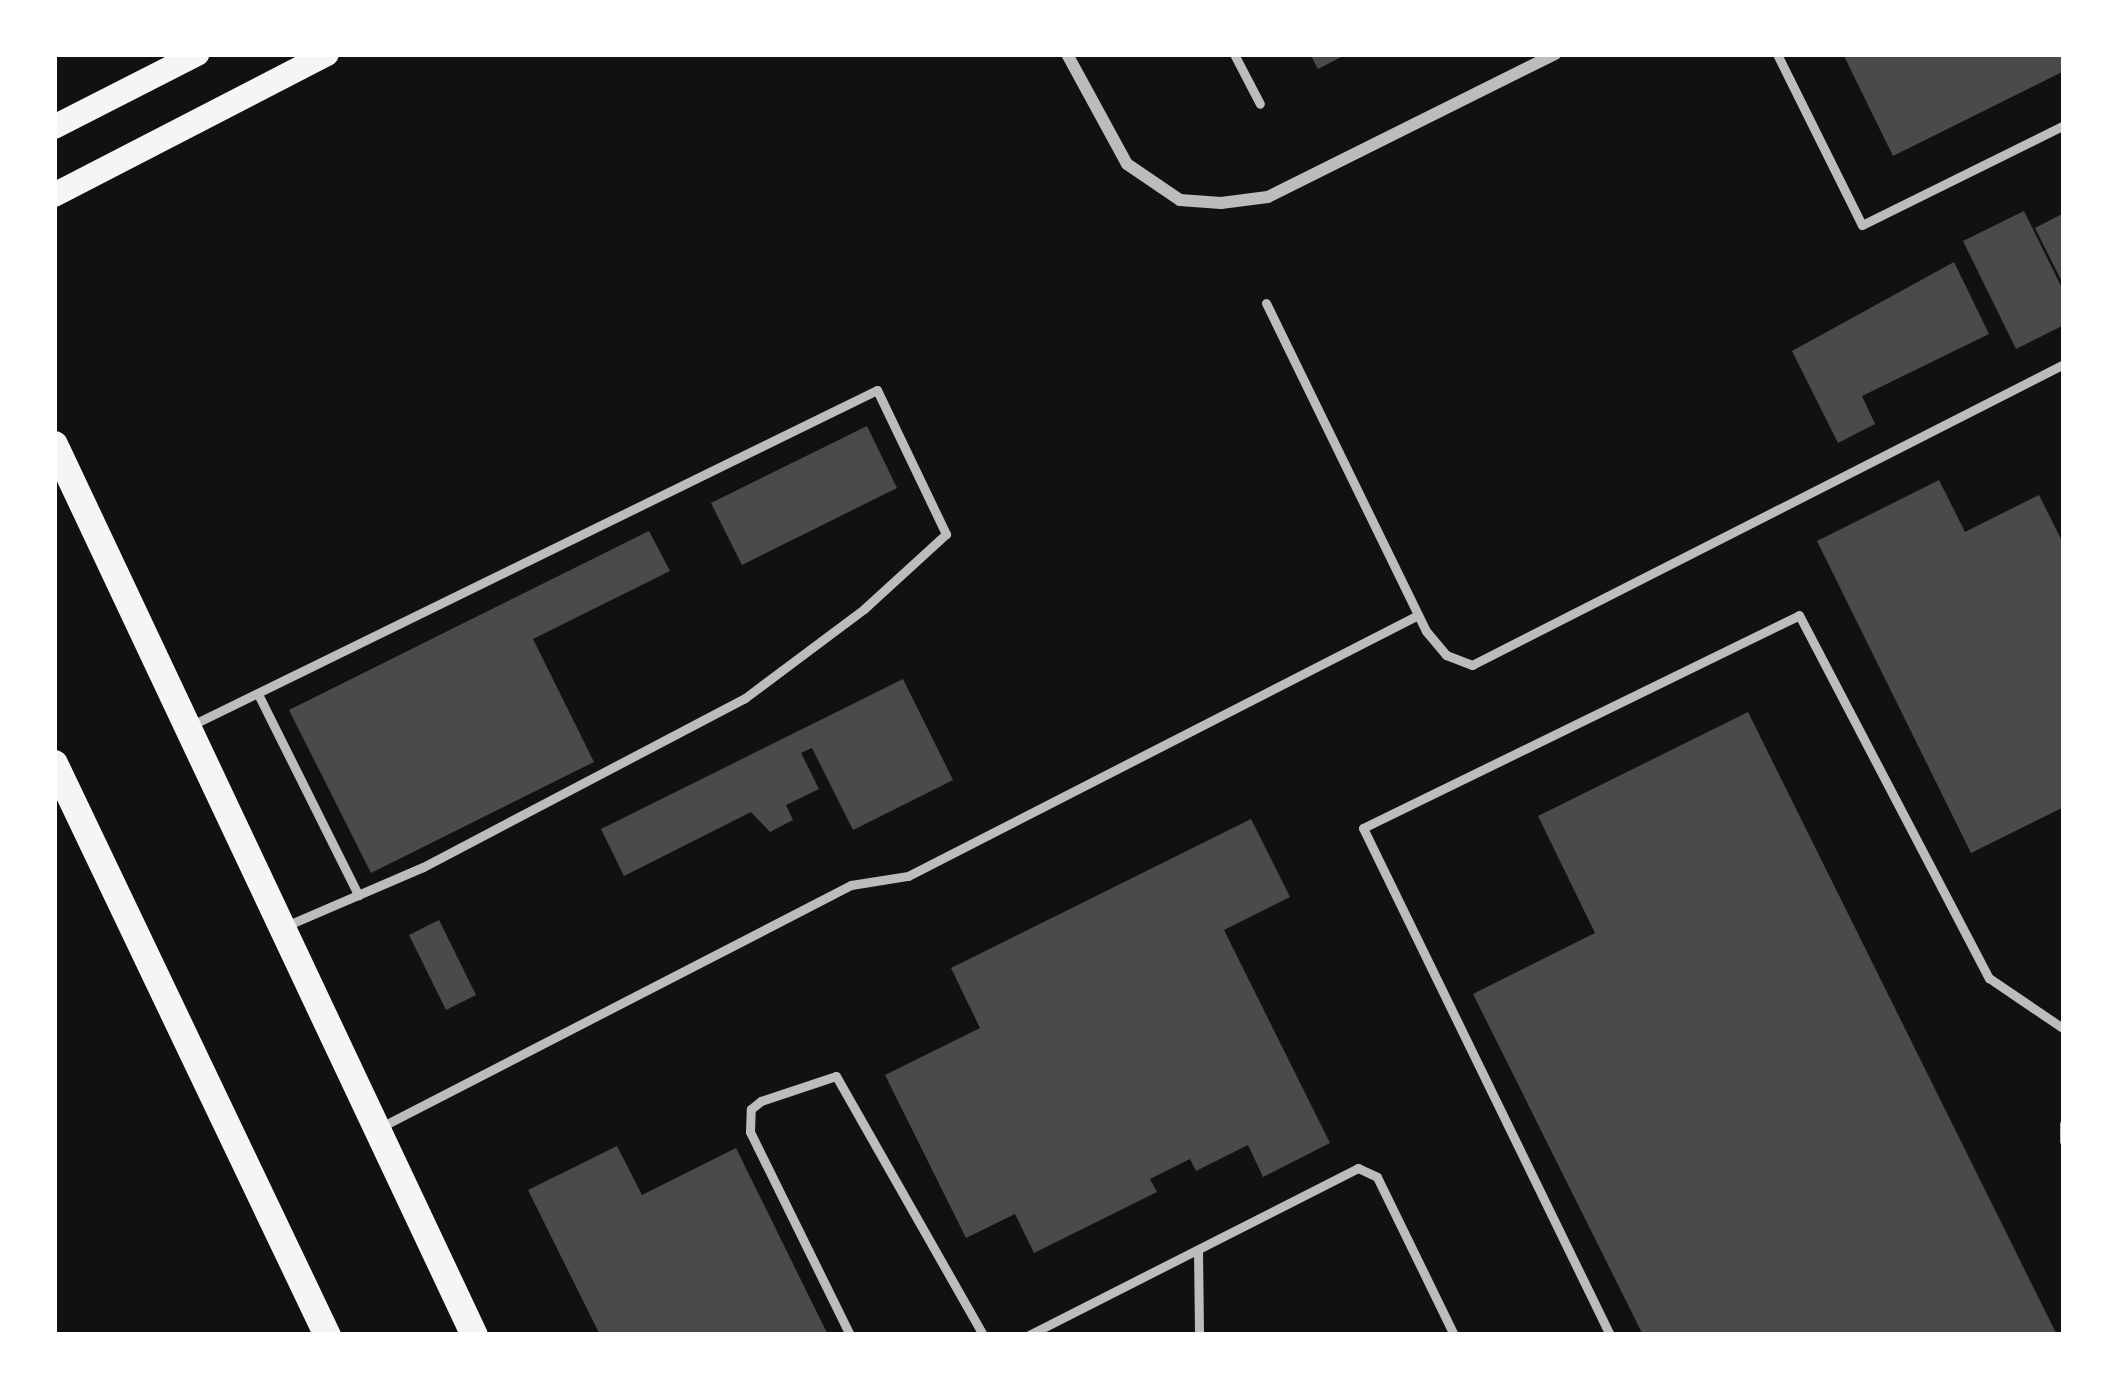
<!DOCTYPE html>
<style>
body{margin:0}
#map{position:relative;width:2118px;height:1389px;overflow:hidden;background:#111;font-family:"Titillium Web",sans-serif}
div>[style]{position:absolute}
[style*='--x']{left:calc(var(--x)*1px);top:calc(var(--y)*1px);width:calc(var(--w)*1px);rotate:calc(var(--a)*1deg)}
.building>*{inset:0;background:#4a4a4a}
.service>*{height:9px;margin:-4.5px;padding:0 4.5px;transform-origin:4.5px;border-radius:4.5px;background:#bcbcbc}
.minor>*{height:12px;margin:-6px;padding:0 6px;transform-origin:6px;border-radius:6px;background:#bcbcbc}
.secondary>*{height:24px;margin:-12px;padding:0 12px;transform-origin:12px;border-radius:12px;background:#f5f5f5}
.primary>*{height:27px;margin:-13.5px;padding:0 13.5px;transform-origin:13.5px;border-radius:13.5px;background:#f5f5f5}
span{translate:-50% -50%;white-space:nowrap;text-align:center;line-height:1.15;-webkit-text-stroke:12px #fff;paint-order:stroke}
.frame{position:absolute;inset:0;border:57px solid #fff;pointer-events:none}
</style>
<div id="map">
<div class="building">
<div style="clip-path:polygon(1310px 54px,1347px 54px,1318px 69px)"></div>
<div style="clip-path:polygon(1843px 54px,2064px 54px,2064px 71px,1893px 156px)"></div>
<div style="clip-path:polygon(2024px 211px,2064px 292px,2064px 325px,2016px 349px,1963px 241px)"></div>
<div style="clip-path:polygon(2064px 213px,2064px 286px,2035px 228px)"></div>
<div style="clip-path:polygon(1954px 262px,1989px 334px,1862px 396px,1875px 424px,1838px 443px,1792px 351px)"></div>
<div style="clip-path:polygon(867px 426px,897px 488px,742px 565px,711px 503px)"></div>
<div style="clip-path:polygon(1939px 480px,1965px 532px,2039px 495px,2064px 545px,2064px 807px,1971px 853px,1817px 541px)"></div>
<div style="clip-path:polygon(649px 531px,670px 571px,533px 639px,594px 762px,371px 873px,289px 710px)"></div>
<div style="clip-path:polygon(903px 679px,953px 780px,853px 830px,812px 748px,801px 753px,819px 789px,786px 805px,793px 820px,770px 832px,751px 812px,624px 876px,601px 829px)"></div>
<div style="clip-path:polygon(1748px 712px,2057px 1335px,1643px 1335px,1473px 994px,1595px 933px,1538px 816px)"></div>
<div style="clip-path:polygon(1251px 819px,1290px 897px,1224px 930px,1330px 1143px,1263px 1177px,1248px 1145px,1196px 1171px,1190px 1159px,1150px 1179px,1157px 1192px,1034px 1253px,1015px 1214px,966px 1238px,885px 1075px,980px 1028px,951px 968px)"></div>
<div style="clip-path:polygon(439px 920px,476px 995px,446px 1010px,409px 935px)"></div>
<div style="clip-path:polygon(617px 1146px,642px 1195px,736px 1148px,828px 1335px,600px 1335px,528px 1190px)"></div>
</div>
<div class="service">
<div style="--x:1234;--y:54;--w:56;--a:62.5"></div>
<div style="--x:1777;--y:54;--w:191;--a:63.6"></div>
<div style="--x:1862;--y:225;--w:225;--a:-26.3"></div>
<div style="--x:1266;--y:303;--w:365;--a:64"></div>
<div style="--x:1426;--y:631;--w:31;--a:50"></div>
<div style="--x:1446;--y:655;--w:28;--a:21"></div>
<div style="--x:1472;--y:665;--w:664;--a:-26.95"></div>
<div style="--x:258;--y:694;--w:225;--a:63.5"></div>
<div style="--x:188;--y:727;--w:767;--a:-26.06"></div>
<div style="--x:877;--y:390;--w:160;--a:64.4"></div>
<div style="--x:946;--y:534;--w:111;--a:137.6"></div>
<div style="--x:864;--y:609;--w:149;--a:143.2"></div>
<div style="--x:745;--y:698;--w:364;--a:152.3"></div>
<div style="--x:423;--y:867;--w:149;--a:156.7"></div>
<div style="--x:2064;--y:1124;--w:17;--a:90"></div>
<div style="--x:381;--y:1127;--w:529;--a:-27.24"></div>
<div style="--x:851;--y:885;--w:58;--a:-9"></div>
<div style="--x:908;--y:876;--w:573;--a:-27.1"></div>
<div style="--x:1198;--y:1250;--w:85;--a:89.3"></div>
<div style="--x:850;--y:1335;--w:226;--a:-116.2"></div>
<div style="--x:750;--y:1132;--w:23;--a:-88"></div>
<div style="--x:751;--y:1109;--w:13;--a:-39"></div>
<div style="--x:761;--y:1101;--w:79;--a:-18.4"></div>
<div style="--x:836;--y:1076;--w:298;--a:60.4"></div>
<div style="--x:1029;--y:1335;--w:369;--a:-26.9"></div>
<div style="--x:1358;--y:1168;--w:21;--a:25"></div>
<div style="--x:1377;--y:1177;--w:176;--a:64"></div>
<div style="--x:1610;--y:1335;--w:564;--a:-115.97"></div>
<div style="--x:1363;--y:828;--w:485;--a:-26"></div>
<div style="--x:1799;--y:615;--w:410;--a:62.4"></div>
<div style="--x:1989;--y:978;--w:91;--a:34.2"></div>
</div>
<div class="minor">
<div style="--x:1067;--y:54;--w:125;--a:61.4"></div>
<div style="--x:1127;--y:164;--w:64;--a:34.2"></div>
<div style="--x:1180;--y:200;--w:41;--a:4.2"></div>
<div style="--x:1221;--y:203;--w:47;--a:-7.3"></div>
<div style="--x:1268;--y:197;--w:321;--a:-26.5"></div>
</div>
<div class="secondary">
<div style="--x:54;--y:127;--w:161;--a:-27"></div>
<div style="--x:54;--y:195;--w:307;--a:-27.3"></div>
</div>
<div class="primary">
<div style="--x:54;--y:444;--w:985;--a:64.76"></div>
<div style="--x:54;--y:763;--w:634;--a:64.49"></div>
</div>
<div class="frame"></div>
</div>
